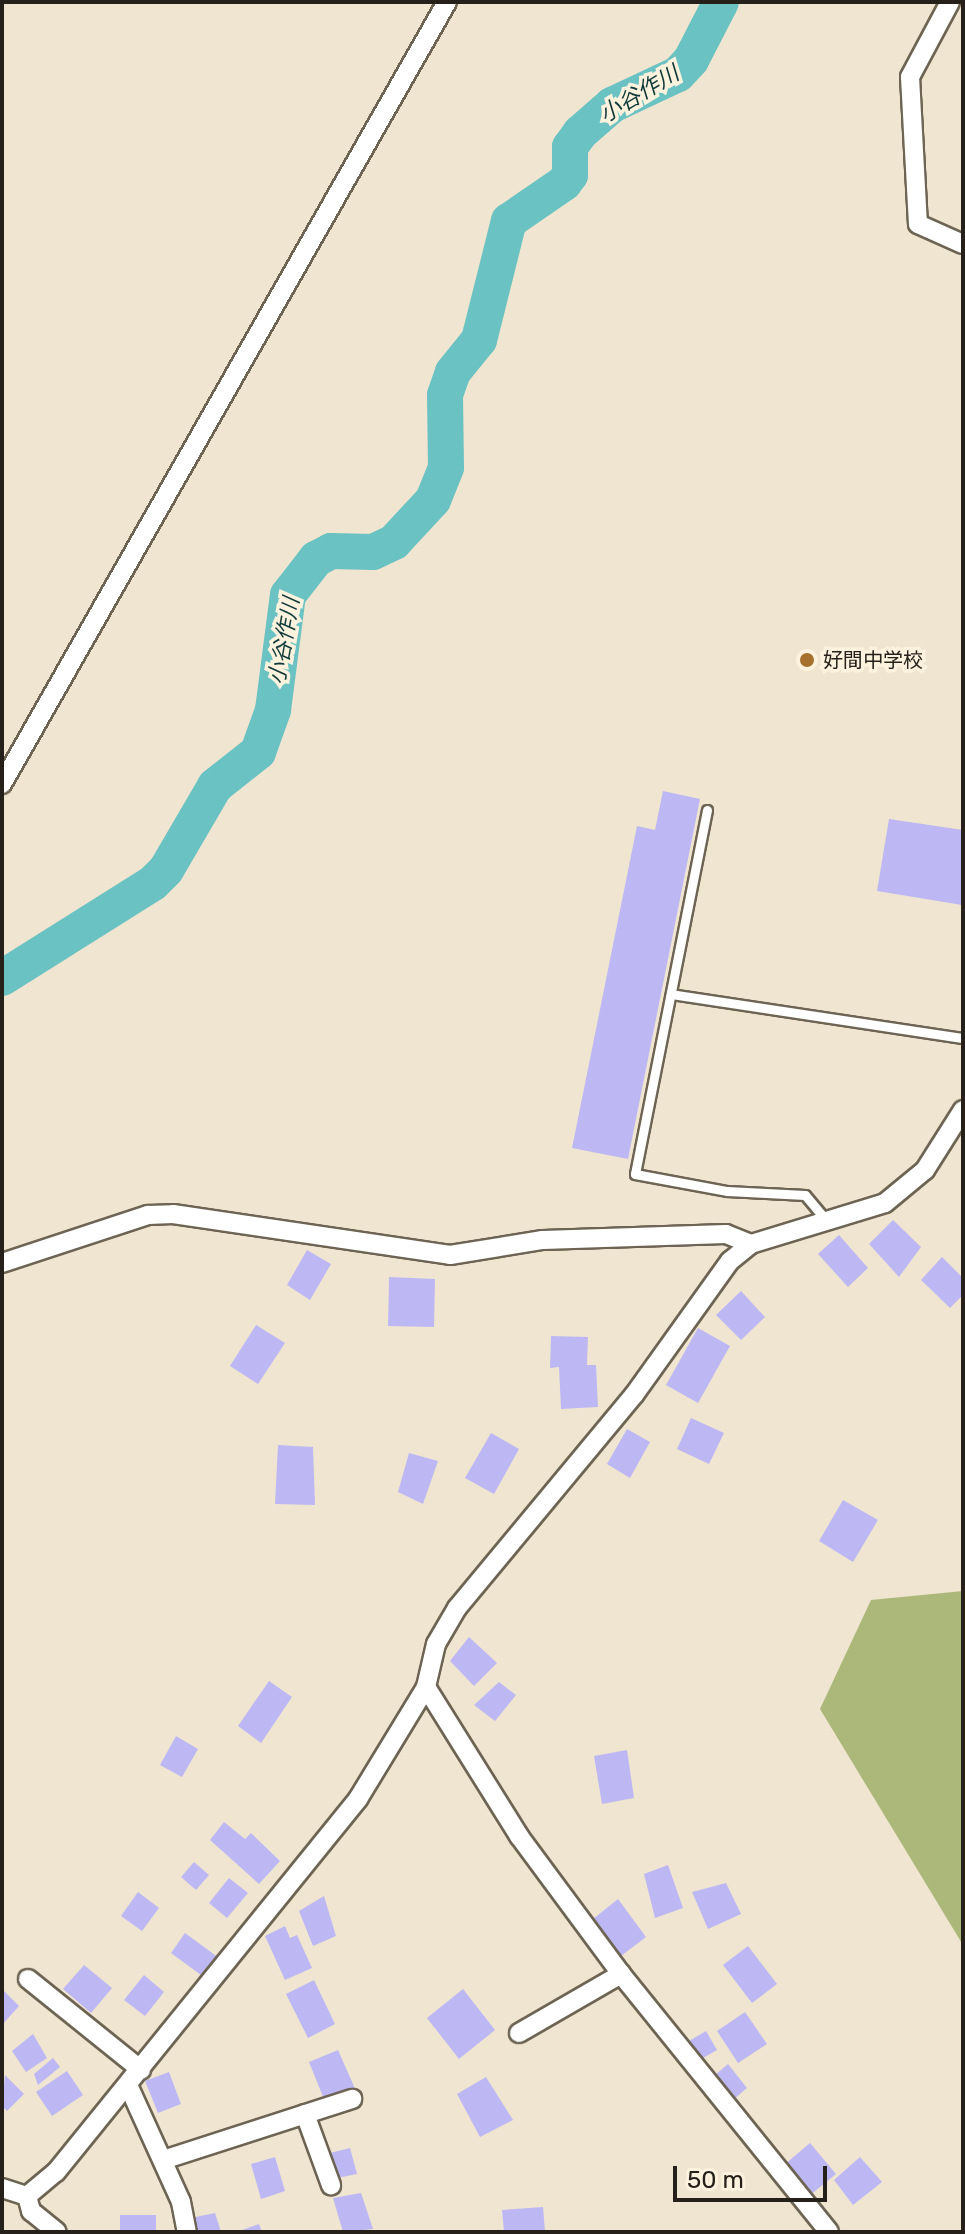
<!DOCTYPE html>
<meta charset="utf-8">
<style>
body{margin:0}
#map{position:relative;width:965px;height:2234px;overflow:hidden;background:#efe5d1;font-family:Rubik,"Noto Sans JP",sans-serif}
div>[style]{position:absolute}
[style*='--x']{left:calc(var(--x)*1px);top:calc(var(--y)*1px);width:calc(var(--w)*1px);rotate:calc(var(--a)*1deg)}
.forest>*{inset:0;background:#acb879}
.river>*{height:36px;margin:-18px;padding:0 18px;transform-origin:18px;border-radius:18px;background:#6ac2c3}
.building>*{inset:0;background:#bdb8f4}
.roads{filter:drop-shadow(2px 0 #6d6453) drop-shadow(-2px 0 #6d6453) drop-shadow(0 2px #6d6453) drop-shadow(0 -2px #6d6453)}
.service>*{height:9px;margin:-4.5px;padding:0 4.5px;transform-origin:4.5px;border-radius:4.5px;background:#fff}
.minor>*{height:18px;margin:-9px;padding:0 9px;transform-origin:9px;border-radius:9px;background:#fff}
.dots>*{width:22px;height:22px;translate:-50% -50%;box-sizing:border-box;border:4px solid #fdf2de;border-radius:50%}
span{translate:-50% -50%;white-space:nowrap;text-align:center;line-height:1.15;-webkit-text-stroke:7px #fdf2de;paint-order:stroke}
.poi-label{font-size:20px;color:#25211a}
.left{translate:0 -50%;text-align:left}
.water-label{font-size:22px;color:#0f3a3a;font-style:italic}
.frame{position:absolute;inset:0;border:4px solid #25211a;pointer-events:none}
.scale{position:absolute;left:673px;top:2166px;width:154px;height:36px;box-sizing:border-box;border:4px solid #25211a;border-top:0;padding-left:10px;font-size:24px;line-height:28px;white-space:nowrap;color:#25211a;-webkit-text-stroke:6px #fdf2de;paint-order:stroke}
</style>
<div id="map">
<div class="forest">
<div style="clip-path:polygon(963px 1591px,963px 1945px,820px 1709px,871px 1600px)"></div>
</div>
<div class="river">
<div style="--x:2;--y:978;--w:178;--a:-32.2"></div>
<div style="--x:153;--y:883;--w:18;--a:-45"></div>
<div style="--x:166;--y:870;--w:97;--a:-59.7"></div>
<div style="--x:215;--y:786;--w:55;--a:-38.3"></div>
<div style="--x:258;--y:752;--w:45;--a:-70.3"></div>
<div style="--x:273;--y:710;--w:116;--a:-82.6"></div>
<div style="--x:288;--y:595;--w:46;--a:-52.1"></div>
<div style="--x:316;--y:559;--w:17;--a:-28"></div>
<div style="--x:331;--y:551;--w:42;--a:1.4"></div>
<div style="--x:373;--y:552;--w:23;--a:-25"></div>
<div style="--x:394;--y:542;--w:57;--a:-47.1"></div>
<div style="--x:433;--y:500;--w:35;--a:-68"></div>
<div style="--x:446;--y:467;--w:72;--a:-90.8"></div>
<div style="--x:445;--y:395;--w:24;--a:-71"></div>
<div style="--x:453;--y:372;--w:41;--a:-50.9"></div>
<div style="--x:479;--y:340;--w:123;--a:-75.9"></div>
<div style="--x:509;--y:221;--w:67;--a:-34.6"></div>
<div style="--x:564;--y:183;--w:10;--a:-53"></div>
<div style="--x:570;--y:175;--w:28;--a:-90"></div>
<div style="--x:570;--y:147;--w:17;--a:-54"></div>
<div style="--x:580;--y:133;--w:43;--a:-41.2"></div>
<div style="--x:612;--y:105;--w:73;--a:-25.2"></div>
<div style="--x:678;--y:74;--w:19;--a:-47"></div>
<div style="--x:691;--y:60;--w:65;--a:-62.7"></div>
</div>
<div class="building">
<div style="clip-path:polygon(663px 791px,700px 799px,628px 1159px,572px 1148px,637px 826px,655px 830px)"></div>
<div style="clip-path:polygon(889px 819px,963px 830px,962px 905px,877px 891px)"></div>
<div style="clip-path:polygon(893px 1220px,921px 1247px,899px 1277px,869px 1244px)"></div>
<div style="clip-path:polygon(839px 1235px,868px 1268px,848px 1287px,818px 1254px)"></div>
<div style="clip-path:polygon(307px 1250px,331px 1264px,310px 1300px,287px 1285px)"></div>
<div style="clip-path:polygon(942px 1257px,963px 1278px,963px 1295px,950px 1308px,921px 1280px)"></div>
<div style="clip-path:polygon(389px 1277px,435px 1279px,434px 1327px,388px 1326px)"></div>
<div style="clip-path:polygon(741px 1291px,765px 1317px,741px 1340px,716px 1315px)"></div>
<div style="clip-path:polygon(256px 1325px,285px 1343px,258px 1384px,230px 1366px)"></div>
<div style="clip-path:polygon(698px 1328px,730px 1346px,698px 1403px,666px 1385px)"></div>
<div style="clip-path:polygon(551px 1336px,588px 1337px,587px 1365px,596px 1365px,598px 1407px,561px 1409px,559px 1367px,550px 1368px)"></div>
<div style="clip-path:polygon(691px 1418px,724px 1433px,709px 1464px,677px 1449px)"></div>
<div style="clip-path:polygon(627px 1429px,650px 1442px,630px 1478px,607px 1464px)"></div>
<div style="clip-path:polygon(491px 1433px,519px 1449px,494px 1494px,465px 1478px)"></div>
<div style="clip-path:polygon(278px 1445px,313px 1447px,315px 1505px,275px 1504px)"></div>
<div style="clip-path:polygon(409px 1453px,438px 1461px,423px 1504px,398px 1492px)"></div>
<div style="clip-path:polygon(843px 1500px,878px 1520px,853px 1562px,819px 1541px)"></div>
<div style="clip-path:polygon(469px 1637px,497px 1663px,474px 1686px,450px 1661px)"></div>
<div style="clip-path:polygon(269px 1681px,292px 1697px,261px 1743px,238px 1726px)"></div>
<div style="clip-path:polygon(499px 1682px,516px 1695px,495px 1721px,474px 1705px)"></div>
<div style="clip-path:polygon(176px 1736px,198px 1749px,182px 1777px,160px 1765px)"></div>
<div style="clip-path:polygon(627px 1750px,634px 1798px,602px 1804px,594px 1756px)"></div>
<div style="clip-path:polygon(224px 1822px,245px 1839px,251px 1833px,280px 1861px,259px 1884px,210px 1840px)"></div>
<div style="clip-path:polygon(194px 1862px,209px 1875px,196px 1890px,181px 1877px)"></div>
<div style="clip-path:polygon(668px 1865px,683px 1908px,655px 1918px,644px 1874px)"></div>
<div style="clip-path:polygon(229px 1878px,248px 1893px,227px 1918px,209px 1903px)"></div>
<div style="clip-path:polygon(726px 1883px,741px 1914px,708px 1929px,692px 1892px)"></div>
<div style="clip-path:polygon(138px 1892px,159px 1908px,142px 1931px,121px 1916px)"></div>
<div style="clip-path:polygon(324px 1896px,336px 1936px,313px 1946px,299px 1911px)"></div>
<div style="clip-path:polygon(618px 1899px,646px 1937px,621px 1956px,593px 1919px)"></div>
<div style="clip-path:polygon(285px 1926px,290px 1938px,297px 1935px,312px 1968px,285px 1980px,265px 1936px)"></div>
<div style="clip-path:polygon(185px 1933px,219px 1958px,205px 1978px,171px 1953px)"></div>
<div style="clip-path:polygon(748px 1946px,777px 1984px,752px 2003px,723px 1965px)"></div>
<div style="clip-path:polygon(84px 1965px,112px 1988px,91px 2013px,63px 1989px)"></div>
<div style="clip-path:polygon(144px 1975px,164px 1992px,145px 2016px,124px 2000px)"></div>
<div style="clip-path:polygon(314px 1980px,335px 2024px,308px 2038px,286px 1994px)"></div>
<div style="clip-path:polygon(2px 1989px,19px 2006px,2px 2025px)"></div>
<div style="clip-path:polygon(463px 1989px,495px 2030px,459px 2059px,427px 2018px)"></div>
<div style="clip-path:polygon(745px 2012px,767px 2044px,738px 2063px,717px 2031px)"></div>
<div style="clip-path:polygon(706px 2031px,717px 2050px,694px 2063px,684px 2044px)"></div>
<div style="clip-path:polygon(33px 2034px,47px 2058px,26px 2072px,12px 2051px)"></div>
<div style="clip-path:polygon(338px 2050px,356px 2091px,326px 2104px,309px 2062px)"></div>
<div style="clip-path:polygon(53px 2058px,60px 2067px,38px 2085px,34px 2074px)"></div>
<div style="clip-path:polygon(728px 2064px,747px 2088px,734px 2099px,715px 2075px)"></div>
<div style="clip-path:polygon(67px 2071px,83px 2095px,52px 2116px,36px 2092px)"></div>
<div style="clip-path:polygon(169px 2072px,181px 2104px,158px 2113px,145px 2081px)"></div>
<div style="clip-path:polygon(5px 2075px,24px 2094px,7px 2111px,2px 2106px)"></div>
<div style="clip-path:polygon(486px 2077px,513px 2120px,480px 2137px,457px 2094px)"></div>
<div style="clip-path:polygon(810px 2143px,836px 2174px,809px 2196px,784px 2165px)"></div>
<div style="clip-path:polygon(350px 2148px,357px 2174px,332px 2179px,326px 2154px)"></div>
<div style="clip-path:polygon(275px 2157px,285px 2191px,261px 2199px,251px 2164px)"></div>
<div style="clip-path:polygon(860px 2157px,882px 2182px,853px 2205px,834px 2180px)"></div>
<div style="clip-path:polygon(361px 2193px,373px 2229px,343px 2232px,333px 2198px)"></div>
<div style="clip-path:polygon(543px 2207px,545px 2232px,504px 2232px,502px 2210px)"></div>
<div style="clip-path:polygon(215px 2213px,221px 2232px,196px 2232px,191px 2218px)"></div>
<div style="clip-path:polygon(120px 2215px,156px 2215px,156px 2232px,120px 2232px)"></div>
<div style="clip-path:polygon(259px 2224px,262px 2232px,237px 2232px)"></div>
</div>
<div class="roads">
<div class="service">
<div style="--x:707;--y:810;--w:371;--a:101.2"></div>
<div style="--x:635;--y:1174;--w:94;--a:10.5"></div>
<div style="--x:727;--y:1191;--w:78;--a:2.9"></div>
<div style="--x:805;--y:1195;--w:31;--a:50"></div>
<div style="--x:671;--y:994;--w:295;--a:8.6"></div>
</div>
<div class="minor">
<div style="--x:950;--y:2;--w:85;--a:118.1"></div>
<div style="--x:910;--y:77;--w:147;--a:86.9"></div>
<div style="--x:918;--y:224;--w:49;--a:24"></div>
<div style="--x:2;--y:784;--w:900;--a:-60.36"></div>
<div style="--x:2;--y:1263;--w:154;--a:-18.2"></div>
<div style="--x:148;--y:1215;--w:25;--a:-2"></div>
<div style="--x:173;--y:1214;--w:280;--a:8.4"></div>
<div style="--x:450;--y:1255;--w:94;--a:-9.2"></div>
<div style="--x:543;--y:1240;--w:183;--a:-1.9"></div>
<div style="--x:726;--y:1234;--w:27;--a:22"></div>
<div style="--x:426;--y:1687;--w:176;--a:58"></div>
<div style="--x:519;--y:1836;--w:172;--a:53.5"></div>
<div style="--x:621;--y:1974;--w:331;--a:51.1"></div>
<div style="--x:28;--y:1979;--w:145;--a:38.8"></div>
<div style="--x:519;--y:2033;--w:118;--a:-30"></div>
<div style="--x:128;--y:2085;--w:128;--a:65.6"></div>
<div style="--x:181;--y:2202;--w:31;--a:79"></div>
<div style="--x:305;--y:2114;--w:76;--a:69.9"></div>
<div style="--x:163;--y:2160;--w:199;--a:-17.9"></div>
<div style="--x:2;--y:2188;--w:26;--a:18"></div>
<div style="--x:27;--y:2196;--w:38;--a:-40"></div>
<div style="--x:56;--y:2172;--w:480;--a:-51"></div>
<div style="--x:358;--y:1799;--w:131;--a:-58.7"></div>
<div style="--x:426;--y:1687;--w:44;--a:-76.9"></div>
<div style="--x:436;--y:1644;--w:42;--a:-59.7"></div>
<div style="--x:457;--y:1608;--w:277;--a:-50.3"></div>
<div style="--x:634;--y:1395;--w:165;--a:-54.4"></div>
<div style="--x:730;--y:1261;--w:27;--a:-39"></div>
<div style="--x:751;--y:1244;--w:140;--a:-17"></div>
<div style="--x:885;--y:1203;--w:52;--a:-39.5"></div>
<div style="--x:925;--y:1170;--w:71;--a:-57.7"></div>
<div style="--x:27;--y:2196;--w:16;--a:75"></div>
<div style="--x:31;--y:2211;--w:33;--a:39"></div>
</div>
</div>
<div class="dots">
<div style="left:807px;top:660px;background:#a8702d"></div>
</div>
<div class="poi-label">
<span class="left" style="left:823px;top:660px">好間中学校</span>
</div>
<div class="water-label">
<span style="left:639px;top:94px;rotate:-31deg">小谷作川</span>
<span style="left:284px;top:641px;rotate:-80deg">小谷作川</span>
</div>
<div class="frame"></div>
<div class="scale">50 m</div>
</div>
